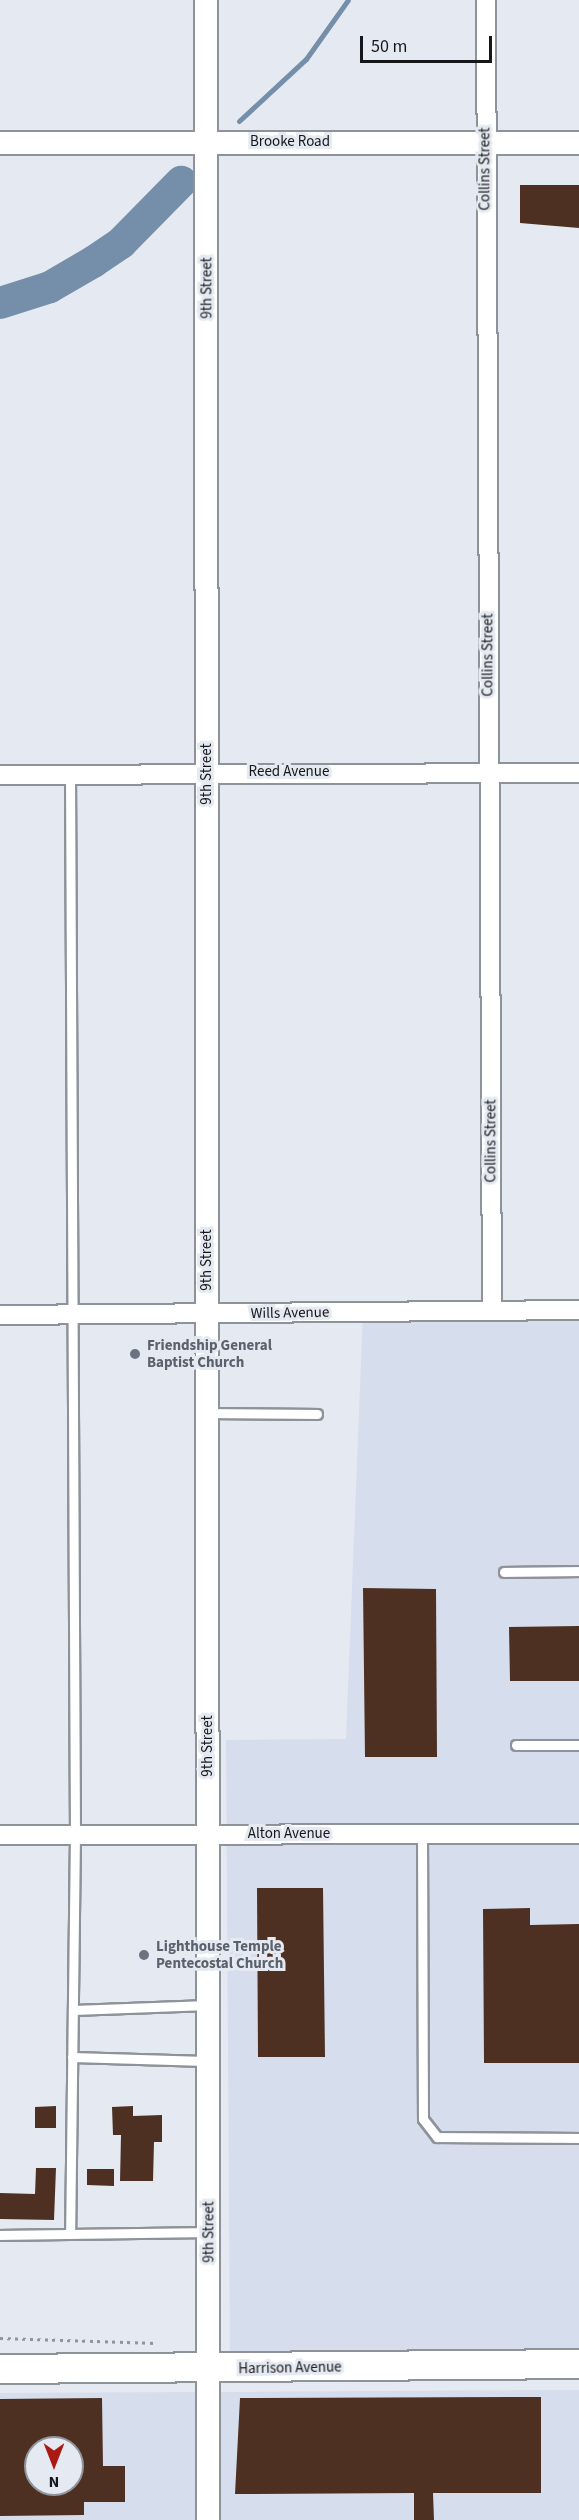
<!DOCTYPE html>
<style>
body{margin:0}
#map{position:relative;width:579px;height:2520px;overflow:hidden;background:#e5e9f1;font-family:"Source Sans 3",sans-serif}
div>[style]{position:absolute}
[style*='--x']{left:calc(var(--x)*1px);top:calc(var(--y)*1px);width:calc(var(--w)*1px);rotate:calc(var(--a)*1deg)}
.built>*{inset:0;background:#d6ddec}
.stream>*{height:5px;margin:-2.5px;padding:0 2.5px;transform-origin:2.5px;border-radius:2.5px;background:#758ea9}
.river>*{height:32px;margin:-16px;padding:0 16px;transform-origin:16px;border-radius:16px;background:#758ea9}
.building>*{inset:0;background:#4e3023}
.path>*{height:3px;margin-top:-1.5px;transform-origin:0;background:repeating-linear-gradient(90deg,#91949a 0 3px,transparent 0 7.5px)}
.roads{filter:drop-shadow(2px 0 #8e9299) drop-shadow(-2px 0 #8e9299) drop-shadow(0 2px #8e9299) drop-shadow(0 -2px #8e9299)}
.service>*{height:9px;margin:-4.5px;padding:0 4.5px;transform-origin:4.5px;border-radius:4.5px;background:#fff}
.minor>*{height:18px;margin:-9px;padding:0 9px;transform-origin:9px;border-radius:9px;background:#fff}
.tertiary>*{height:22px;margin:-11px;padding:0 11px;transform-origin:11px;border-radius:11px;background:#fff}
.primary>*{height:28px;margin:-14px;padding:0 14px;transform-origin:14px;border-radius:14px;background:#fff}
.dots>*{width:16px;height:16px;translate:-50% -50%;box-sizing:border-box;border:3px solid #e5e9f1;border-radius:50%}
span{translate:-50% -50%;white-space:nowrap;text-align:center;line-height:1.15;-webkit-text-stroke:6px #e5e9f1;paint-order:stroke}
.street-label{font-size:15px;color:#16171a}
.worship-label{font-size:15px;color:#5b616d;font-weight:700}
.left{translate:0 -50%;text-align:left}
.north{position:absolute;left:24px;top:2436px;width:60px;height:60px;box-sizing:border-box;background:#e5e9f1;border:2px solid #92959b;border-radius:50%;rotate:180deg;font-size:16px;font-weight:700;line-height:24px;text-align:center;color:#16171a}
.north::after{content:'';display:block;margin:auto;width:21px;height:27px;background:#ab1913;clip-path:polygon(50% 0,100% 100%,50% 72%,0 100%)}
.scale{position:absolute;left:360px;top:36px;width:132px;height:27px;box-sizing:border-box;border:3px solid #16171a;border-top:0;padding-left:8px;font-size:18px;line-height:21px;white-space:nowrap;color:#16171a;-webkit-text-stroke:4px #e5e9f1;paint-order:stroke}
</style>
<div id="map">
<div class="built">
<div style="clip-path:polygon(363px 1312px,579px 1315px,579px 2350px,230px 2355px,226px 1740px,346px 1739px)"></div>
<div style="clip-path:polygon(evenodd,579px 2390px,579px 2520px,0 2520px,0 2393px,579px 2390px,36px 2448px,72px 2448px,72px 2484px,36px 2484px,36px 2448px)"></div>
</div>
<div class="stream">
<div style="--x:239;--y:121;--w:91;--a:-42.8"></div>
<div style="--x:306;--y:59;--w:72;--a:-54.6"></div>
</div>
<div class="river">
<div style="--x:0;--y:303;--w:52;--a:-17.7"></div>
<div style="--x:50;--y:287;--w:50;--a:-30.2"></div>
<div style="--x:93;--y:262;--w:34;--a:-34"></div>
<div style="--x:121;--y:243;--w:86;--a:-45.5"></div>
</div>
<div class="building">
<div style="clip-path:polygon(520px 185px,579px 185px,579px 228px,520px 223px)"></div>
<div style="clip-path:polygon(363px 1588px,436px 1589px,437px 1757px,365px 1757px)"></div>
<div style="clip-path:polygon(579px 1626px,579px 1681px,510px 1681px,509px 1627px)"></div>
<div style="clip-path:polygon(257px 1888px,323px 1888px,325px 2057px,258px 2057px)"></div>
<div style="clip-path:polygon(530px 1908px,530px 1925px,579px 1924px,579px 2063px,484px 2063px,483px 1909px)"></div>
<div style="clip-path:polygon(56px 2106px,56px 2128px,35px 2128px,35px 2107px)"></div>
<div style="clip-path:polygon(133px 2106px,133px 2116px,162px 2115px,162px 2142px,154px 2142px,153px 2181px,120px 2181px,121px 2135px,113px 2135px,112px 2107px)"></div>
<div style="clip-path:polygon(36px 2168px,56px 2168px,54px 2220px,0 2219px,0 2193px,35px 2194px)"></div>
<div style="clip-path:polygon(87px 2169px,114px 2169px,114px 2186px,87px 2185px)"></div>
<div style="clip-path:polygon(541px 2397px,541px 2493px,433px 2493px,434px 2520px,414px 2520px,414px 2493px,235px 2494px,240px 2398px)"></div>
<div style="clip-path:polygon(evenodd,102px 2398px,103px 2466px,125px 2466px,125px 2502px,84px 2502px,84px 2515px,0 2516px,0 2399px,102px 2398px,36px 2448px,72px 2448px,72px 2484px,36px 2484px,36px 2448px)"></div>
</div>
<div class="path">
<div style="--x:0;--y:2338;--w:157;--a:1.8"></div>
</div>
<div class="roads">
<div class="service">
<div style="--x:70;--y:774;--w:1060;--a:89.73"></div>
<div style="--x:75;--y:1834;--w:400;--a:90.7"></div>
<div style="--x:208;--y:1413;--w:109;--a:0.5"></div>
<div style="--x:504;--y:1572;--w:75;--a:-0.8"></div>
<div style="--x:516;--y:1745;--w:63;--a:0"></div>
<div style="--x:422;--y:1834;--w:285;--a:89.8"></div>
<div style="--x:423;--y:2119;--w:23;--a:52"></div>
<div style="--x:437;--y:2137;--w:142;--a:0.4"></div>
<div style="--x:73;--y:2010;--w:135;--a:-2.1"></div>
<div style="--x:72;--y:2057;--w:134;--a:1.7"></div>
<div style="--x:0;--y:2235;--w:206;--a:-0.8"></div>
</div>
<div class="minor">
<div style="--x:486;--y:0;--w:1310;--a:89.74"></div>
<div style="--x:0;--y:775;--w:579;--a:-0.2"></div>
<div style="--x:0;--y:1315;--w:579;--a:-0.49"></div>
<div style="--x:0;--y:1835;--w:579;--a:-0.1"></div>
</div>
<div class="tertiary">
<div style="--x:206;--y:0;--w:2520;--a:89.95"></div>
<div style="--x:0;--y:143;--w:579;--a:0"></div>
</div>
<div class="primary">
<div style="--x:0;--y:2369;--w:579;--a:-0.49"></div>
</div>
</div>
<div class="dots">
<div style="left:135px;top:1354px;background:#6b7280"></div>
<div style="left:144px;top:1955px;background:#6b7280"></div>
</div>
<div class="street-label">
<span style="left:290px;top:142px">Brooke Road</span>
<span style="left:485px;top:169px;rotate:-90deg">Collins Street</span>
<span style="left:207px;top:288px;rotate:-90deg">9th Street</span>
<span style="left:488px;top:655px;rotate:-90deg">Collins Street</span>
<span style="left:289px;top:772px">Reed Avenue</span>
<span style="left:207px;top:774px;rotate:-90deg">9th Street</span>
<span style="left:491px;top:1141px;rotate:-90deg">Collins Street</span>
<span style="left:207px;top:1260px;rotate:-90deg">9th Street</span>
<span style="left:290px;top:1313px;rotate:-1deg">Wills Avenue</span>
<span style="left:208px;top:1746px;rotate:-90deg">9th Street</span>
<span style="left:289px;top:1834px">Alton Avenue</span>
<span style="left:209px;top:2232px;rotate:-90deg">9th Street</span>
<span style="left:290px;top:2368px;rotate:-1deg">Harrison Avenue</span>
</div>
<div class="worship-label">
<span class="left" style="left:147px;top:1354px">Friendship General<br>Baptist Church</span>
<span class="left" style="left:156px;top:1955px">Lighthouse Temple<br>Pentecostal Church</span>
</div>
<div class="north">N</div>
<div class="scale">50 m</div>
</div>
